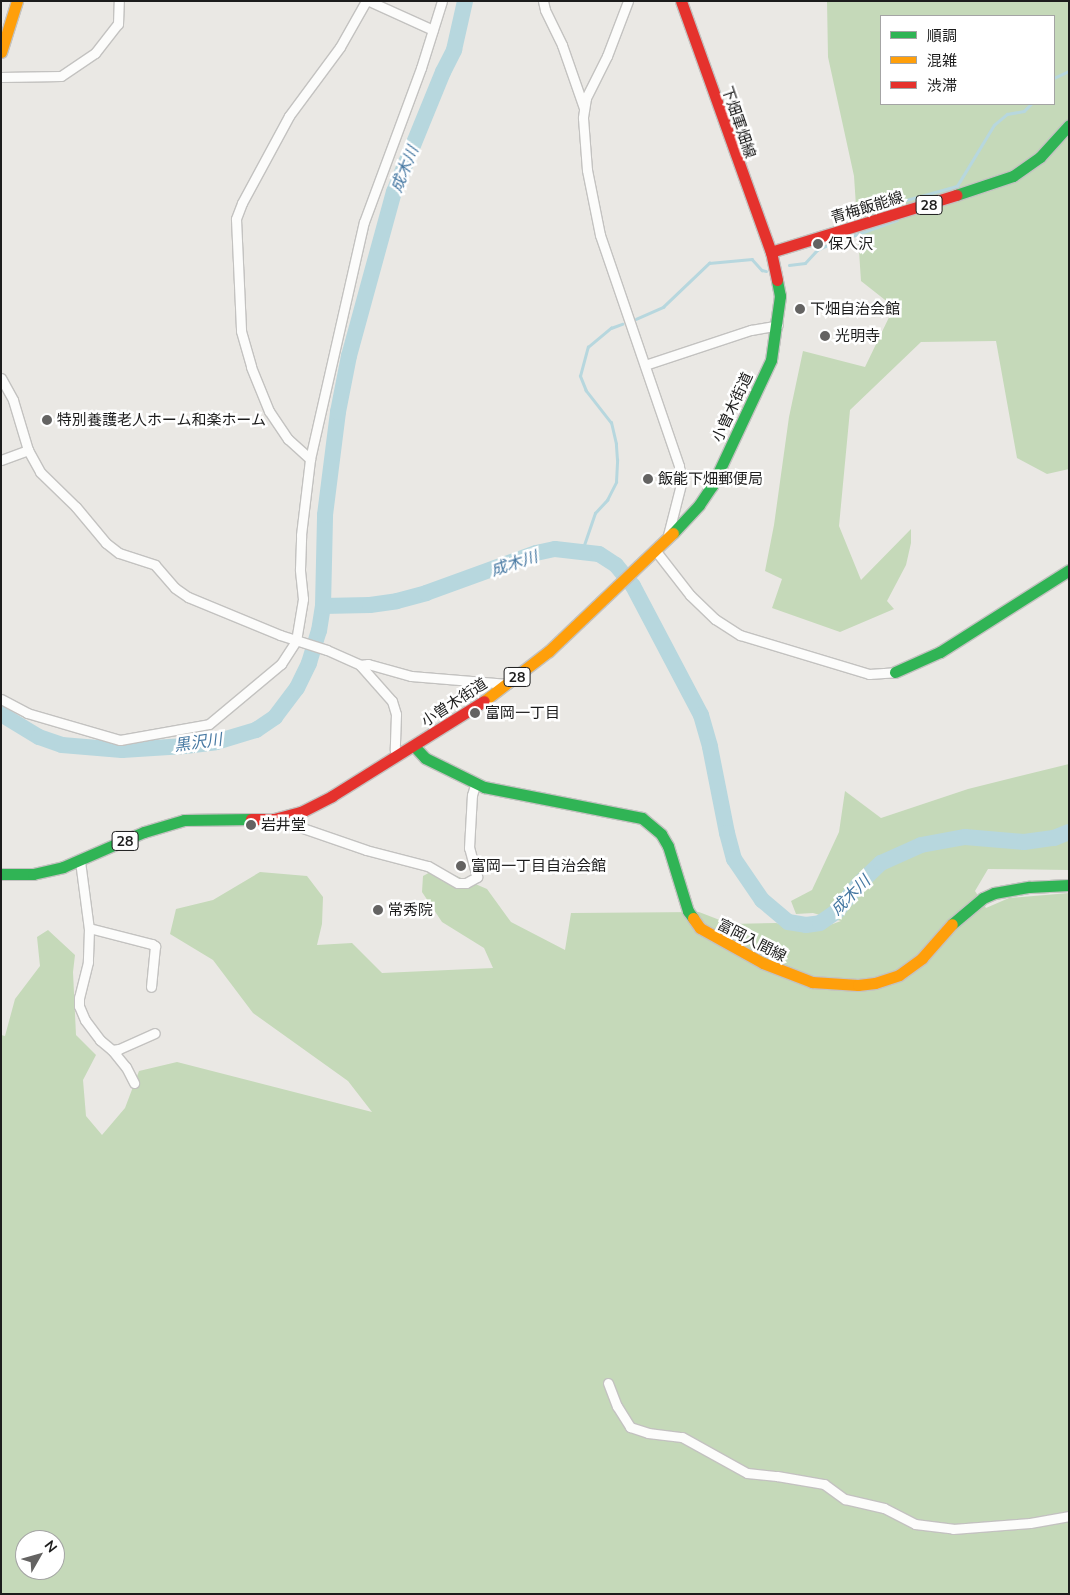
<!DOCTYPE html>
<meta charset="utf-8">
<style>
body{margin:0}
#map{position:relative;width:1070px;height:1595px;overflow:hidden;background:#eae8e4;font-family:Mulish,"Noto Sans JP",sans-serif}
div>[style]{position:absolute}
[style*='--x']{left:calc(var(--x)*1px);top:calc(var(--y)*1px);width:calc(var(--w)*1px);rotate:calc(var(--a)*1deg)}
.forest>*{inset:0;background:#c5d9b9}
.stream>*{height:2.5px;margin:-1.25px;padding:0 1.25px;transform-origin:1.25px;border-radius:1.25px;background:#b7d7de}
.river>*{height:16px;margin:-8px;padding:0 8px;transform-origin:8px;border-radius:8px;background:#b7d7de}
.roads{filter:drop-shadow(1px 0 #c3c2c0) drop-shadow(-1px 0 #c3c2c0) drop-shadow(0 1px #c3c2c0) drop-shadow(0 -1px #c3c2c0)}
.street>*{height:9px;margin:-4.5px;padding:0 4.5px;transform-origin:4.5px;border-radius:4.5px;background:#fcfcfb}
.fast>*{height:11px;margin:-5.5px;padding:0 5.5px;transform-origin:5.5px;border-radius:5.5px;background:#30b455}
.slow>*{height:11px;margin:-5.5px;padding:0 5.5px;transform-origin:5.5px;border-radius:5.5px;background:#ff9f0a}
.jam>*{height:11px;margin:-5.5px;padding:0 5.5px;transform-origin:5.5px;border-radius:5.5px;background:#e5322d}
.dots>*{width:14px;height:14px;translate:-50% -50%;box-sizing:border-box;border:2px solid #fff;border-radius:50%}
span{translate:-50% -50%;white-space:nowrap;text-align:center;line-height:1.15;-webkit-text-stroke:5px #fff;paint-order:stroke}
.shield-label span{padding:1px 4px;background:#fff;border:1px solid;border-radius:4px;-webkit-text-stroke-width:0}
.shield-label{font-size:14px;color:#1c1c1c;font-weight:700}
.street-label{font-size:15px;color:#1c1c1c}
.poi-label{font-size:15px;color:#1c1c1c}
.left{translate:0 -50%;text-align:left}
.water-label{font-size:16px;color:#4678a2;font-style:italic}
.frame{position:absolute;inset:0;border:2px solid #1c1c1c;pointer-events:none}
.legend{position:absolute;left:880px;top:15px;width:175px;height:90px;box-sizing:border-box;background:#fff;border:1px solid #a4a4a4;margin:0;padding:6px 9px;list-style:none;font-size:15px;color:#1c1c1c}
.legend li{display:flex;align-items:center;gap:10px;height:25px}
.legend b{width:25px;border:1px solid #a4a4a4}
.north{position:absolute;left:15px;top:1530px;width:50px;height:50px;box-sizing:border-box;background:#fff;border:1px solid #a4a4a4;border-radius:50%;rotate:52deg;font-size:14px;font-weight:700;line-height:20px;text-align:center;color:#1c1c1c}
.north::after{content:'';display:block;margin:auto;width:18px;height:22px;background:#646362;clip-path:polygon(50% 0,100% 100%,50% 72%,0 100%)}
</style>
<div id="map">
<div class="forest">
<div style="clip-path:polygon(evenodd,827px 1px,1069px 1px,1069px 469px,1047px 474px,1017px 458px,996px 341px,921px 342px,850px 410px,839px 526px,861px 580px,911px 529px,911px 543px,906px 565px,887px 601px,894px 609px,840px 632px,772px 608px,782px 579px,765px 571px,774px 525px,789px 417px,803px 351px,865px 367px,894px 307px,861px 281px,854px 176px,828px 57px,827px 1px,881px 16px,1054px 16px,1054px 104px,881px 104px,881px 16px)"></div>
<div style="clip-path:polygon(evenodd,1069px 764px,1069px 870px,988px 869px,975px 891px,986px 908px,1009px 898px,1069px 893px,1069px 1594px,1px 1594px,1px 1035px,5px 1036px,15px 999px,40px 966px,37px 937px,48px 930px,75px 955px,73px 972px,76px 1035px,96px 1055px,83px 1080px,86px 1116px,102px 1135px,125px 1108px,139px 1071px,177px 1062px,372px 1112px,348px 1081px,253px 1013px,213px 960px,170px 934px,176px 909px,213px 900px,260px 872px,307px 876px,323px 897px,322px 924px,317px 945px,352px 943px,382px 973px,493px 968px,484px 948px,442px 922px,422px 892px,423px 876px,438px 868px,487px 889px,511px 922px,565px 950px,571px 913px,699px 912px,730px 924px,776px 923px,813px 931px,841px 921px,813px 913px,796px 914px,791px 901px,812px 890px,839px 832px,845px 791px,881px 818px,968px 789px,1069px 764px,25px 1540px,55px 1540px,55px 1570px,25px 1570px,25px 1540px)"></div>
</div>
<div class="stream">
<div style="--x:1054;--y:78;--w:17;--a:-25"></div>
<div style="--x:892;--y:204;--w:67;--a:-15.5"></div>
<div style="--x:957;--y:186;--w:71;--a:-58.8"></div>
<div style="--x:994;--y:125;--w:17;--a:-40"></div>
<div style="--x:1007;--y:114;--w:17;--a:-10"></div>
<div style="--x:1024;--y:111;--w:10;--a:-45"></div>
<div style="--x:789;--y:265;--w:16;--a:-7"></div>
<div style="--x:805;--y:263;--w:18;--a:-47"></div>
<div style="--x:817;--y:250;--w:14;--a:-25"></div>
<div style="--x:830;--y:244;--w:71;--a:-19.7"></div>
<div style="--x:636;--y:319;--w:30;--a:-24"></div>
<div style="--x:663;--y:307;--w:64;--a:-43.7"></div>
<div style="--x:709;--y:263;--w:43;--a:-5.3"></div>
<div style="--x:752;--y:259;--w:15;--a:48"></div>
<div style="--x:762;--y:270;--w:4;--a:14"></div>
<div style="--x:582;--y:551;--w:40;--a:-71.1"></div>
<div style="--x:595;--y:513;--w:18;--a:-47"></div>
<div style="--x:607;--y:500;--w:20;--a:-63"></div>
<div style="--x:616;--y:482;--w:22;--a:-87"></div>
<div style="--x:617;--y:460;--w:16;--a:-94"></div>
<div style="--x:616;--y:444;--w:22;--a:-103"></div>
<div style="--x:611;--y:423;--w:41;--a:-128"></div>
<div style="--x:586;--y:391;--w:16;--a:-112"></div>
<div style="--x:580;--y:376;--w:30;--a:-75"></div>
<div style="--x:588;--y:347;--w:30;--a:-40"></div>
<div style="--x:611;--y:328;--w:12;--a:-20"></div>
</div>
<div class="river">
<div style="--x:323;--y:606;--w:47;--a:-1.2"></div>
<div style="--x:370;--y:605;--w:27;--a:-8"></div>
<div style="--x:397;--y:601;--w:30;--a:-15"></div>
<div style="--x:426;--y:593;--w:117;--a:-20"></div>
<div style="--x:536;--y:553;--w:19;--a:-12"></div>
<div style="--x:555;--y:549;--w:44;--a:6.5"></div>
<div style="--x:599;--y:554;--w:20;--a:33"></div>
<div style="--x:616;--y:565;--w:27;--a:51"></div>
<div style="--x:633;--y:586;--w:146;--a:62.2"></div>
<div style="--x:701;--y:715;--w:33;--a:74"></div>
<div style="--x:710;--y:747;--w:88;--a:78.8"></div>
<div style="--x:727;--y:833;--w:27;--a:75"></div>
<div style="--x:734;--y:859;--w:50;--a:55.7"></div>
<div style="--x:762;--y:900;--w:34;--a:40"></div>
<div style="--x:788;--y:922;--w:18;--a:9"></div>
<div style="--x:806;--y:925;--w:14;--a:-8"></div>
<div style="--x:820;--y:923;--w:21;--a:-35"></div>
<div style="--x:837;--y:911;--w:33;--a:-51"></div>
<div style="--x:858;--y:885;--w:32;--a:-44"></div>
<div style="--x:881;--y:863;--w:44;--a:-24.2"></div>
<div style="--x:921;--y:845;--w:45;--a:-10.3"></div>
<div style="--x:965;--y:837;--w:59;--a:4.8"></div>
<div style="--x:1024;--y:842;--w:30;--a:-8"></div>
<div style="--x:1054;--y:838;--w:16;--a:-22"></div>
<div style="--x:1;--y:714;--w:44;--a:31.2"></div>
<div style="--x:39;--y:737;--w:24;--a:19"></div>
<div style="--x:62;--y:745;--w:60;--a:4.8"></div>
<div style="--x:122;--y:750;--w:63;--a:-3.6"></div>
<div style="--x:185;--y:746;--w:31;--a:-7"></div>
<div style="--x:216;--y:742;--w:42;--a:-16.7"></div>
<div style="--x:256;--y:730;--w:23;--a:-34"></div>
<div style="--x:275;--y:717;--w:36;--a:-53"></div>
<div style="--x:297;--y:688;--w:28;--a:-64"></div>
<div style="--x:309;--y:663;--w:34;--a:-73"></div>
<div style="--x:319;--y:631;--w:25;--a:-81"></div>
<div style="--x:323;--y:606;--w:91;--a:-88.7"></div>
<div style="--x:325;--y:515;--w:104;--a:-82.8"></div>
<div style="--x:338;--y:412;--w:57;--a:-78.9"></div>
<div style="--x:349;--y:356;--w:170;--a:-74.7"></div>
<div style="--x:394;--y:192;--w:130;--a:-67.8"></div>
<div style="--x:443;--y:72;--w:25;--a:-63"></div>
<div style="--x:454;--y:50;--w:50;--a:-77.3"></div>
</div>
<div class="roads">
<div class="street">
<div style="--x:366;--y:1;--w:53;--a:119.5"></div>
<div style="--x:340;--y:47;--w:86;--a:126.5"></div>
<div style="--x:289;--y:116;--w:99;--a:118.4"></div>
<div style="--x:242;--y:203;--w:17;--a:111"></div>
<div style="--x:236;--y:219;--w:112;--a:87.4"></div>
<div style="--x:241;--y:331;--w:37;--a:74"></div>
<div style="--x:251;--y:367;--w:48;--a:67.8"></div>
<div style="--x:269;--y:411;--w:34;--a:56"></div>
<div style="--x:288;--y:439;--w:30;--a:42"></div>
<div style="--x:310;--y:459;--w:243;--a:-77.2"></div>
<div style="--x:364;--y:222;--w:164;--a:-69.7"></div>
<div style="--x:421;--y:68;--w:70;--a:-72.6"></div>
<div style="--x:369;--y:1;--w:70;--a:24.4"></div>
<div style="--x:543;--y:1;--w:9;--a:77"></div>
<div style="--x:545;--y:10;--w:39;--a:64"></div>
<div style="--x:562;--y:45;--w:67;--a:70.8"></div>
<div style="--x:628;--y:1;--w:59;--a:110.9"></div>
<div style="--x:607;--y:56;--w:47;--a:116.6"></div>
<div style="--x:586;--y:98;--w:20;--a:99"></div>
<div style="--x:583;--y:118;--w:52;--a:85.6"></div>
<div style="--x:587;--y:170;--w:66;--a:78.7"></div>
<div style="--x:600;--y:235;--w:244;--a:71.1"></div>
<div style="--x:679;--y:466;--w:18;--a:84"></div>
<div style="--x:681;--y:484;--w:53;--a:104.3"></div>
<div style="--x:1;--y:77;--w:60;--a:-1"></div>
<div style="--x:61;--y:76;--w:41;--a:-34.1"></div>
<div style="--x:95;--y:53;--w:37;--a:-52"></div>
<div style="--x:118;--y:24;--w:23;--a:-88"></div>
<div style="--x:645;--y:365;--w:112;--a:-18.3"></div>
<div style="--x:751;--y:330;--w:27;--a:-10"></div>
<div style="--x:1;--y:378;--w:25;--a:61"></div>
<div style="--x:13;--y:400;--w:52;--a:73.3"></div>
<div style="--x:28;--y:450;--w:25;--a:61"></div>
<div style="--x:40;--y:472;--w:50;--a:44.2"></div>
<div style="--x:76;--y:507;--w:47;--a:50.2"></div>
<div style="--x:106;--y:543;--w:16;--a:38"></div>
<div style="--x:119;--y:553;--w:38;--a:18"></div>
<div style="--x:155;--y:565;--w:30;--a:49"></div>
<div style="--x:175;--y:588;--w:16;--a:35"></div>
<div style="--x:188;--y:597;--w:100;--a:22.4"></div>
<div style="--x:280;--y:635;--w:49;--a:17.7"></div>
<div style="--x:327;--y:650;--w:36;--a:24"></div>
<div style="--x:360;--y:665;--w:48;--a:48.4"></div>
<div style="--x:392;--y:701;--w:14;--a:73"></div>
<div style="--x:396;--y:714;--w:36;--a:92"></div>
<div style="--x:395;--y:750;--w:6;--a:59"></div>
<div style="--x:1;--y:460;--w:29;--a:-20"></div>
<div style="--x:655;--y:550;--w:57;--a:52.1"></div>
<div style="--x:690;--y:595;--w:35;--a:44"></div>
<div style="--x:715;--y:619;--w:30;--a:33"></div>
<div style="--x:740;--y:635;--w:135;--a:16.8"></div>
<div style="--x:869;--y:674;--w:26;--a:-4"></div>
<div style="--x:360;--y:665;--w:8;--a:-7"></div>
<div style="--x:368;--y:664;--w:45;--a:15.6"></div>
<div style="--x:411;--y:676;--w:97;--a:4.7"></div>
<div style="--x:1;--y:699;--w:30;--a:28"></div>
<div style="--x:27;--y:713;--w:97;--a:16.2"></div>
<div style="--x:120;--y:740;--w:90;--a:-10.2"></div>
<div style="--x:209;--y:724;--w:94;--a:-39.8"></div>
<div style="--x:281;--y:664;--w:27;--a:-57"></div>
<div style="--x:296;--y:641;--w:43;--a:-80.5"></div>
<div style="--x:303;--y:599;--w:30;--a:-96"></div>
<div style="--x:300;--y:569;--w:34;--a:-88"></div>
<div style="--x:301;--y:535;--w:77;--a:-83.2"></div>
<div style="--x:286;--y:817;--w:9;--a:54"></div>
<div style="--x:291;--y:824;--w:79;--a:19.1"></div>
<div style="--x:366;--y:850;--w:64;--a:14.5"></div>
<div style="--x:428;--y:866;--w:34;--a:30"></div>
<div style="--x:458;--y:883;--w:8;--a:0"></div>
<div style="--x:466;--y:883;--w:13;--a:-29"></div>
<div style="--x:477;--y:877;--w:30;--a:-105"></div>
<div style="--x:469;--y:848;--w:53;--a:-86.8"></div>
<div style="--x:472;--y:795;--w:10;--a:-73"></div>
<div style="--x:80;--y:861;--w:69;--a:82.5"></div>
<div style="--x:89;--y:929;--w:33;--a:92"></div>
<div style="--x:88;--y:962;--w:37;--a:104"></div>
<div style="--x:79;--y:998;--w:8;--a:90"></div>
<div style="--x:79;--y:1006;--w:15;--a:67"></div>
<div style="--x:85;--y:1020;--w:25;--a:53"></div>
<div style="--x:100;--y:1040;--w:16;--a:40"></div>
<div style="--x:112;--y:1050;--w:22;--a:51"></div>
<div style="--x:126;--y:1067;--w:18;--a:63"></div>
<div style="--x:89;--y:928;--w:65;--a:14.3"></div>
<div style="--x:152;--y:944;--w:4;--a:34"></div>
<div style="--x:155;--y:946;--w:41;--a:95.6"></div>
<div style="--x:112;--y:1050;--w:7;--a:-8"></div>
<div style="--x:119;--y:1049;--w:39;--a:-24"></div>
<div style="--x:608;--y:1383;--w:25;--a:69"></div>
<div style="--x:617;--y:1406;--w:25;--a:58"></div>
<div style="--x:630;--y:1427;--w:19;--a:18"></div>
<div style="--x:648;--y:1433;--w:34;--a:7"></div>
<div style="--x:682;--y:1437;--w:74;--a:29"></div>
<div style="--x:747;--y:1473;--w:30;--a:6"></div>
<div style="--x:777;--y:1476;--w:48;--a:9.7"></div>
<div style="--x:824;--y:1484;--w:26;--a:36"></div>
<div style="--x:845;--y:1499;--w:40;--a:13"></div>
<div style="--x:884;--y:1508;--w:35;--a:27"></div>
<div style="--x:915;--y:1524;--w:38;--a:7"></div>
<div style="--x:953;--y:1529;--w:77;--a:-4.5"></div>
<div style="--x:1030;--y:1523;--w:40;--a:-10"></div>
</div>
<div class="fast">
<div style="--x:956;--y:195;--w:60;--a:-18.4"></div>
<div style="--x:1013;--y:176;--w:33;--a:-35"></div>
<div style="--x:1040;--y:157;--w:43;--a:-47.8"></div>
<div style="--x:673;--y:533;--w:38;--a:-47"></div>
<div style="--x:699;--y:505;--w:23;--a:-56"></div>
<div style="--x:712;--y:486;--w:139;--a:-64.9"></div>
<div style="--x:771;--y:360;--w:65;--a:-82"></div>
<div style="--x:780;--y:296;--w:16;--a:-101"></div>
<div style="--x:895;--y:672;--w:49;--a:-24"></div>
<div style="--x:940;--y:652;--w:153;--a:-32.4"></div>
<div style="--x:414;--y:746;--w:16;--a:47"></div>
<div style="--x:425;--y:758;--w:66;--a:26.2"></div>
<div style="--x:484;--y:787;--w:161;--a:11.1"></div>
<div style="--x:642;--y:818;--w:25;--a:40"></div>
<div style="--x:661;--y:834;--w:14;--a:60"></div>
<div style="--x:668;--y:846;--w:68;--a:72.9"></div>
<div style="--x:688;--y:911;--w:9;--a:54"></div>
<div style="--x:1;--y:874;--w:32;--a:0"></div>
<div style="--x:33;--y:874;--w:31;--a:-13"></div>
<div style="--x:63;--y:867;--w:88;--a:-23.4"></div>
<div style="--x:144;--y:832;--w:42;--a:-16.7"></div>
<div style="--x:184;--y:820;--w:67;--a:-0.9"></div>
<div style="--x:952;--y:924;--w:40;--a:-40"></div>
<div style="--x:983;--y:898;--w:12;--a:-24"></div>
<div style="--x:994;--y:893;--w:36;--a:-10"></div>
<div style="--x:1029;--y:887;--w:40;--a:-2.9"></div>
</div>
<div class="slow">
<div style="--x:1;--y:52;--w:53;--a:-72.6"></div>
<div style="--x:484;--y:701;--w:82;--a:-37.6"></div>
<div style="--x:549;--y:651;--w:171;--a:-43.6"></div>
<div style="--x:693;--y:918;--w:12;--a:55"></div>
<div style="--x:700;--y:928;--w:72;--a:29.1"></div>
<div style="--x:763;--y:963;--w:53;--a:21.2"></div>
<div style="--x:812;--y:982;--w:46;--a:3.7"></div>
<div style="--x:858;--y:985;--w:17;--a:-7"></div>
<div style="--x:875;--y:983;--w:25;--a:-18"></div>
<div style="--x:899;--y:975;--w:29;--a:-36"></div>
<div style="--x:922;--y:958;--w:45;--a:-48.6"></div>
</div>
<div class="jam">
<div style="--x:681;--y:1;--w:267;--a:70.3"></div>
<div style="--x:777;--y:280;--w:29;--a:-102"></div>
<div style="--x:771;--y:252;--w:194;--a:-17.1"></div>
<div style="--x:251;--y:819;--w:23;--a:0"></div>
<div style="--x:274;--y:819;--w:28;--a:-15"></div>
<div style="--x:301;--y:812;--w:35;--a:-27"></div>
<div style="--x:332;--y:796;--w:179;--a:-32"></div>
</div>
</div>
<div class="dots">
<div style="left:818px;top:244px;background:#646362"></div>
<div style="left:800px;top:309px;background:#646362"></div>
<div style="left:825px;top:336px;background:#646362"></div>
<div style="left:47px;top:420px;background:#646362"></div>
<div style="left:648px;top:479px;background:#646362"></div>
<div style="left:475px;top:713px;background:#646362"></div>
<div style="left:251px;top:825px;background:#646362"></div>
<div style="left:461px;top:866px;background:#646362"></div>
<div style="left:378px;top:910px;background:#646362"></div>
</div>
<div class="shield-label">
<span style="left:929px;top:205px">28</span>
<span style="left:517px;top:677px">28</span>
<span style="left:125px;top:841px">28</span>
</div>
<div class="street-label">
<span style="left:739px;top:122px;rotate:71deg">下畑軍畑線</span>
<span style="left:867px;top:207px;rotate:-17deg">青梅飯能線</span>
<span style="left:732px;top:407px;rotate:-65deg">小曽木街道</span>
<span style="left:454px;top:702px;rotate:-33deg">小曽木街道</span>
<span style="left:752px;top:940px;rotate:27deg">富岡入間線</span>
</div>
<div class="poi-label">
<span class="left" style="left:828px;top:244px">保入沢</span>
<span class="left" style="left:810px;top:309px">下畑自治会館</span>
<span class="left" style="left:835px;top:336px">光明寺</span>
<span class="left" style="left:57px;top:420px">特別養護老人ホーム和楽ホーム</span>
<span class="left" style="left:658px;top:479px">飯能下畑郵便局</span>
<span class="left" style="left:485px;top:713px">富岡一丁目</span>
<span class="left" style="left:261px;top:825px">岩井堂</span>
<span class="left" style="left:471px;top:866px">富岡一丁目自治会館</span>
<span class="left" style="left:388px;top:910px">常秀院</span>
</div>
<div class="water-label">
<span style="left:404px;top:169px;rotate:-68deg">成木川</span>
<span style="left:514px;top:563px;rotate:-18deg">成木川</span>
<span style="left:198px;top:742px;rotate:-8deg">黒沢川</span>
<span style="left:850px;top:895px;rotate:-45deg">成木川</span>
</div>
<div class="frame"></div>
<ul class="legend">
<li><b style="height:6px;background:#30b455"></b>順調</li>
<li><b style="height:6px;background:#ff9f0a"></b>混雑</li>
<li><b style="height:6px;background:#e5322d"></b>渋滞</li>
</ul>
<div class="north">N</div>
</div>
